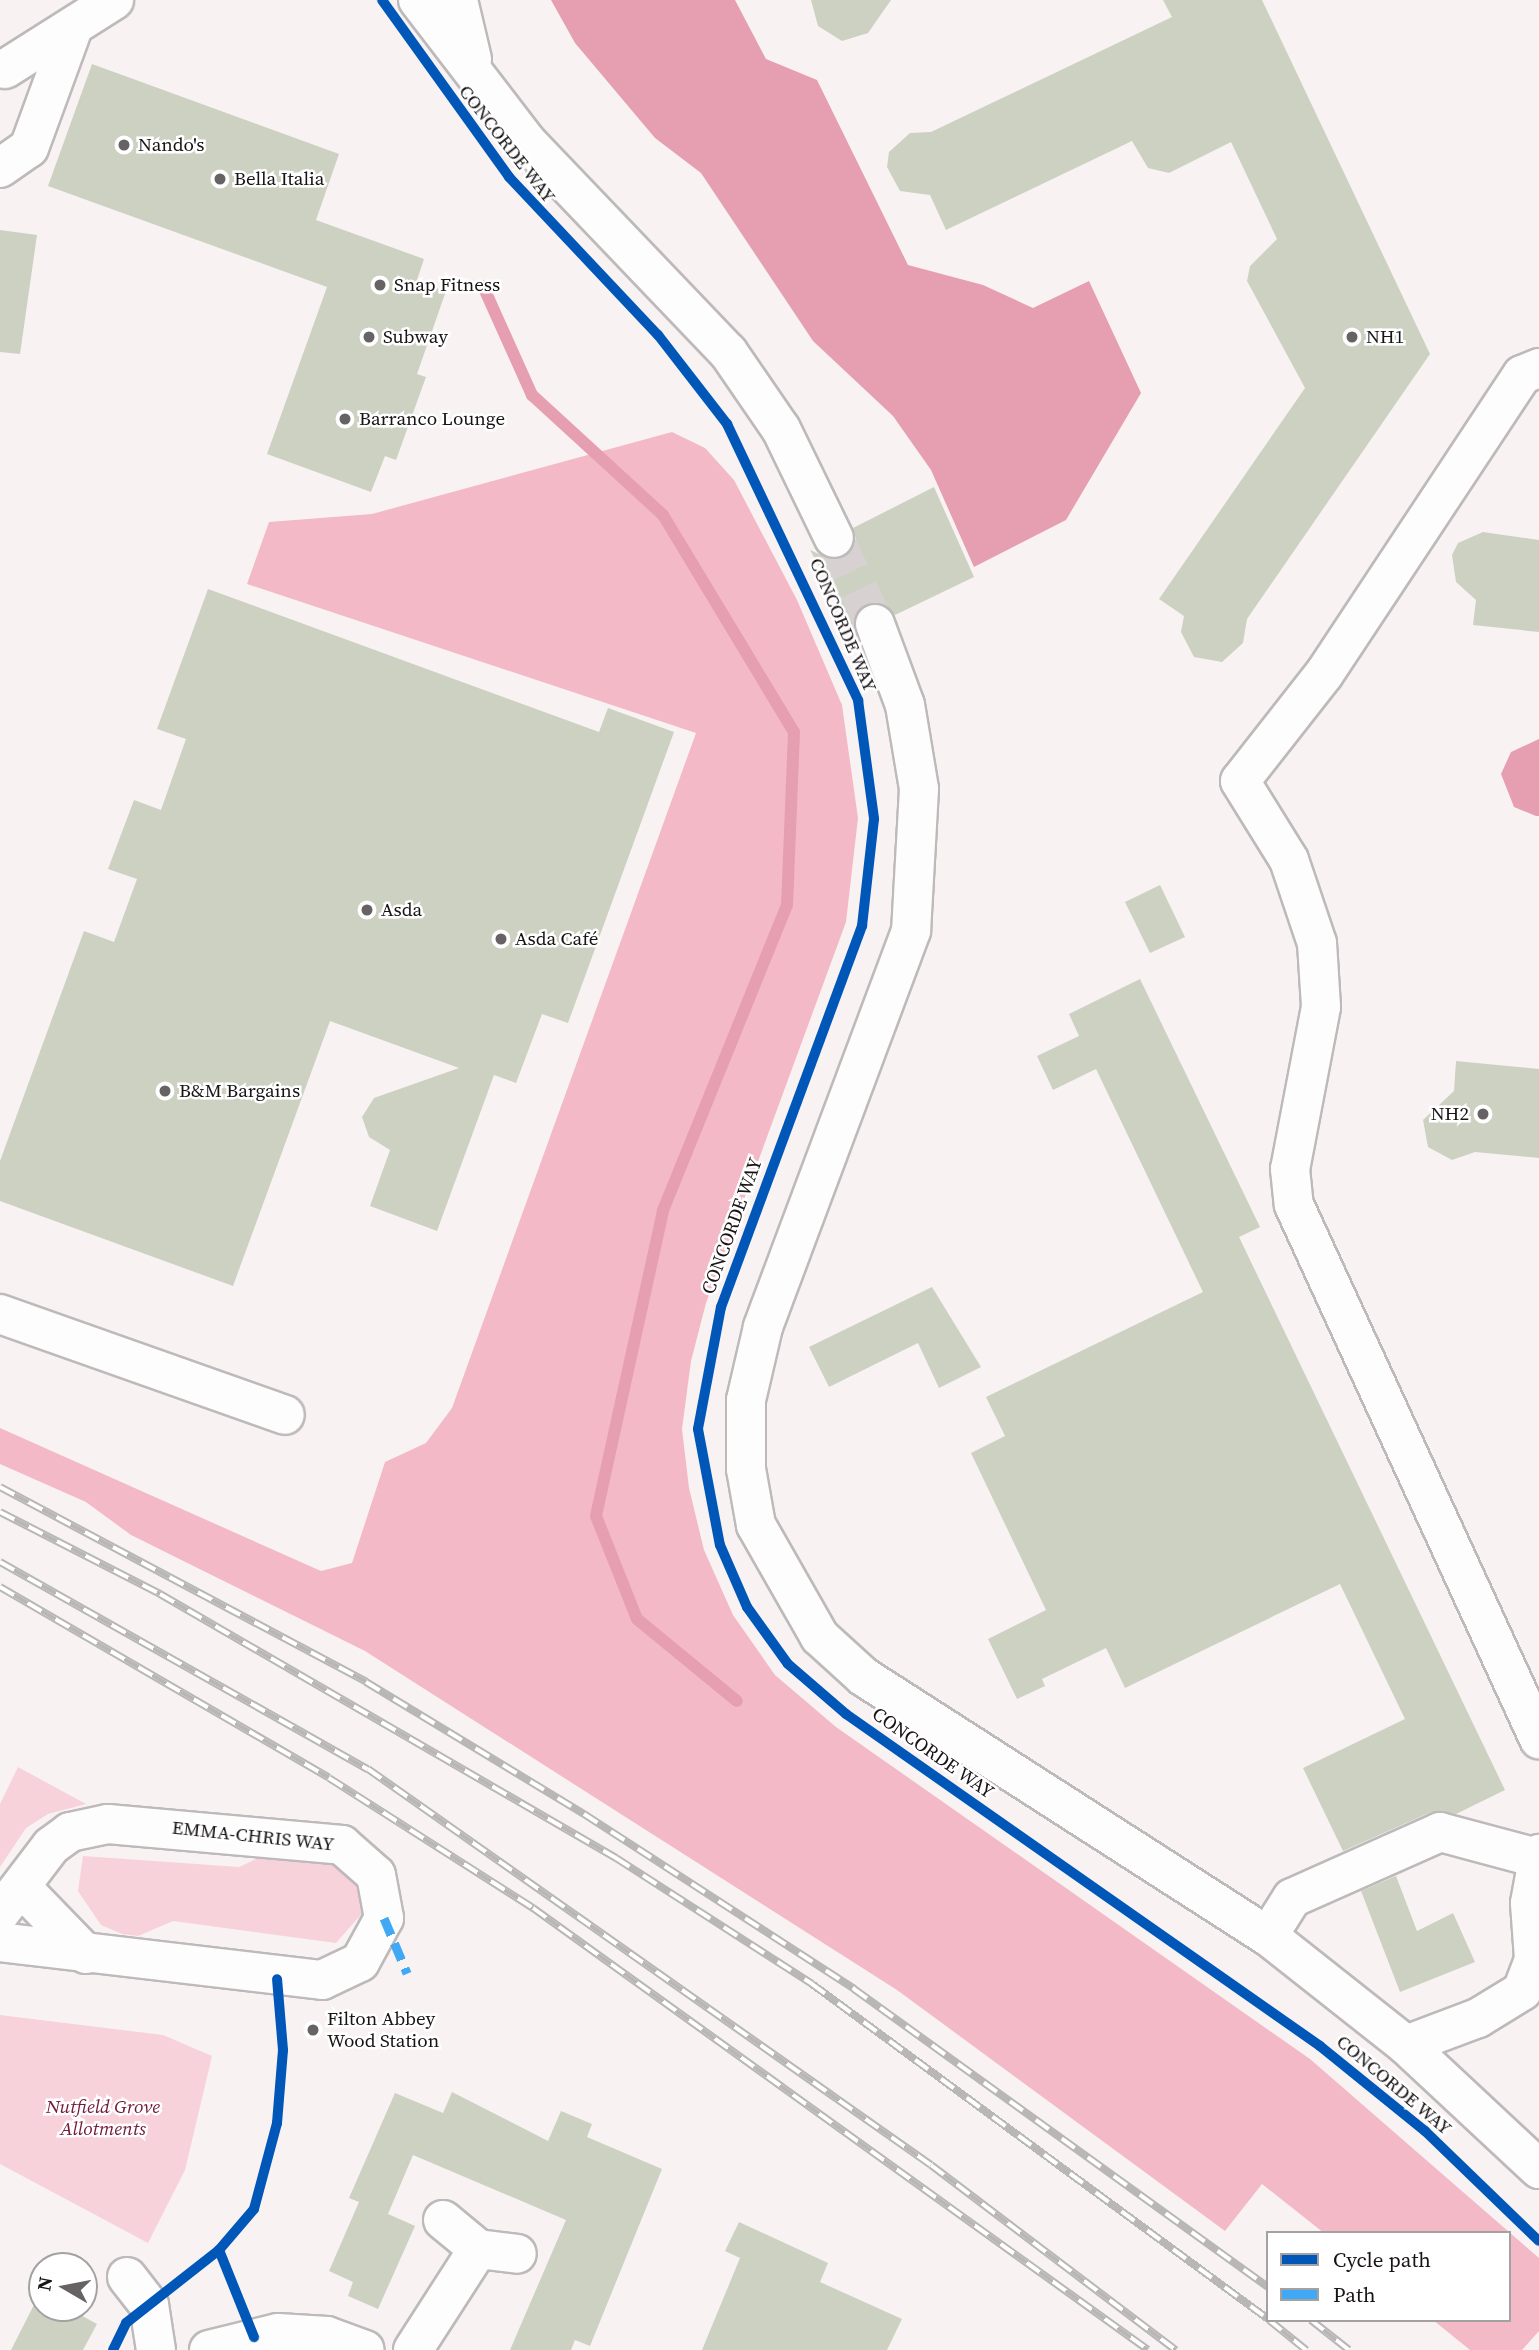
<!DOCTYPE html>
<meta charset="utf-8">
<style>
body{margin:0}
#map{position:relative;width:1539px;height:2350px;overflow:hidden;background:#f9f2f3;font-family:"Source Serif 4",serif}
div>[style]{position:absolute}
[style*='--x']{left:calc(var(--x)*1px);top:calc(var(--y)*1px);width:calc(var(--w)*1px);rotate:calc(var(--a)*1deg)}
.green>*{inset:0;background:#f8d2da}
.forest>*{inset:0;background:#f4b9c7}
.water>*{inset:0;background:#e69fb0}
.stream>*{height:12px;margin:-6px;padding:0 6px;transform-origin:6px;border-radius:6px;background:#e69fb0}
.building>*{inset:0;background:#ccd1c1}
.minor-tunnel>*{height:38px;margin-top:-19px;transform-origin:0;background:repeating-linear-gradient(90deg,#d7d1d2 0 38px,transparent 0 57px)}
.roads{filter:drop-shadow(2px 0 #beb9ba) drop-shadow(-2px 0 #beb9ba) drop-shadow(0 2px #beb9ba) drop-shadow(0 -2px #beb9ba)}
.minor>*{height:38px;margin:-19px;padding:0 19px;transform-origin:19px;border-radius:19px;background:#fefdfd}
.rail>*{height:8px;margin-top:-4px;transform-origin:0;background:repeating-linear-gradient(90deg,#fff 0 16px,#b8b6b7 0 32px);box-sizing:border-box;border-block:2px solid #b8b6b7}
.quiet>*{height:9px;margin-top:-4.5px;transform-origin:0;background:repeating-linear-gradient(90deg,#3fa9f5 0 18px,transparent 0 27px)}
.cycleway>*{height:10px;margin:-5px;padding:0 5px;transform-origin:5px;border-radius:5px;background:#0057b8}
.dots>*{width:19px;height:19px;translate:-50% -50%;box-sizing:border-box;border:4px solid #fff;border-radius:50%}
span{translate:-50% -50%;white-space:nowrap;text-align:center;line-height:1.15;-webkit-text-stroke:5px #fff;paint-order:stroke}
.street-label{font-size:19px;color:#181415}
.poi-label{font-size:19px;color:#181415}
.left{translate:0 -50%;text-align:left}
.right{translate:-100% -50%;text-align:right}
.park-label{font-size:19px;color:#721938;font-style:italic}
.legend{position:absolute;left:1266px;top:2231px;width:245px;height:91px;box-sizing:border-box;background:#fff;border:2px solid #a3a1a1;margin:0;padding:9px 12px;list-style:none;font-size:21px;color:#181415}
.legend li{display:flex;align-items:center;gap:14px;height:35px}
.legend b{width:35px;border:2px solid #a3a1a1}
.north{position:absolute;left:28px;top:2252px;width:70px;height:70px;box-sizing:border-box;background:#fff;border:2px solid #a3a1a1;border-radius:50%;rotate:280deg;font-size:19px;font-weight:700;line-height:28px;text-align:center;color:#181415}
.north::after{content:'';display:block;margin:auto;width:24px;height:32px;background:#676263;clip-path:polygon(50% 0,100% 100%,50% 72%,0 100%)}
</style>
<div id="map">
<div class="green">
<div style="clip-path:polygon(18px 1767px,86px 1804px,48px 1814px,26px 1828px,0 1867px,0 1804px)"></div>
<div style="clip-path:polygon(280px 1848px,319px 1851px,355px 1872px,366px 1909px,336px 1943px,173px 1921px,138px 1936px,122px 1934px,101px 1925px,78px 1891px,83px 1856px,239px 1867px)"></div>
<div style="clip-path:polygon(0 2015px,163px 2035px,212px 2056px,185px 2170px,148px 2243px,0 2164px)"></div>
</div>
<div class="forest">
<div style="clip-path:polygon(672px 432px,705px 448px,734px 480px,797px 600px,842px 705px,858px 818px,846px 922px,706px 1303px,691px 1361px,682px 1429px,689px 1488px,704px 1550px,733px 1615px,775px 1675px,836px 1727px,1310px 2059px,1539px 2258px,1539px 2331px,1522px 2350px,1470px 2350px,1433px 2320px,1509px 2320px,1509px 2233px,1324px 2233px,1262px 2184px,1225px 2231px,897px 1990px,365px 1651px,131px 1535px,86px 1502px,0 1464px,0 1428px,321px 1571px,352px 1563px,385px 1462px,426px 1443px,452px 1408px,696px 733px,247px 584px,269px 522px,372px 514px)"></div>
</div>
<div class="water">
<div style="clip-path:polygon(551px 0,735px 0,766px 59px,817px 80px,908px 265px,983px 285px,1033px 308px,1089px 281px,1141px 393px,1066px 520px,974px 567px,931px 470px,893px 416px,813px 341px,701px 173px,655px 138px,575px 43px)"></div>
<div style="clip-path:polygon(1539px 739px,1539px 816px,1536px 816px,1514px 807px,1501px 774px,1511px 752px)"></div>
</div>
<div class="stream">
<div style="--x:483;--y:286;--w:120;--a:65.8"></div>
<div style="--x:532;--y:395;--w:178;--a:42.5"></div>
<div style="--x:663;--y:515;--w:253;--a:58.9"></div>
<div style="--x:794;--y:732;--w:173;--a:92.3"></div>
<div style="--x:787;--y:905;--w:330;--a:112.1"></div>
<div style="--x:663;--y:1211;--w:312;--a:102.4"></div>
<div style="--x:596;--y:1516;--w:111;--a:68.3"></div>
<div style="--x:637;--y:1619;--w:129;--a:39.4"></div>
</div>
<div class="building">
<div style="clip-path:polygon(811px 0,891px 0,868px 33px,842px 41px,818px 26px)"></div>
<div style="clip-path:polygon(1163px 0,1262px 0,1430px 354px,1247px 619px,1243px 643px,1222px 662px,1194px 657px,1181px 632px,1184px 616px,1159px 599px,1305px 388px,1247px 281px,1250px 266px,1277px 239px,1231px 142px,1169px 173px,1148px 168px,1132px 141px,946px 230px,930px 195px,900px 191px,887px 167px,889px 152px,910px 133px,931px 132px,1172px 17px)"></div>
<div style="clip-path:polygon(92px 64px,339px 154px,316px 220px,424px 259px,417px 280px,446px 291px,417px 374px,426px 377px,396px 460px,385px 456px,371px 492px,267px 454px,327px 287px,48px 186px)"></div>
<div style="clip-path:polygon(0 230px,37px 235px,20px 354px,0 352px)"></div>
<div style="clip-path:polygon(934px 487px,974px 577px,895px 615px,879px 603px,867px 604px,858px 611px,854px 630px,810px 550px,832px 560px,844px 557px,856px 540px,853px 528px)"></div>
<div style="clip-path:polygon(1483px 532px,1539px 540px,1539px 632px,1473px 625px,1476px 600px,1456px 582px,1452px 555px,1458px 543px)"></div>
<div style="clip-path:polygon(208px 589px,599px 732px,608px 708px,674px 732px,568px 1023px,542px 1014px,516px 1083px,494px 1075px,437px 1231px,370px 1206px,390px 1150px,369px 1137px,362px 1117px,374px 1098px,459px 1068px,330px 1021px,233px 1286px,0 1201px,0 1161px,84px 931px,114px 942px,137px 879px,108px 869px,134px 800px,161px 810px,186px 739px,157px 729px)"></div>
<div style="clip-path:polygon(1160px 885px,1185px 937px,1150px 953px,1125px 902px)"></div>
<div style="clip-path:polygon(1140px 979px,1260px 1227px,1239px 1237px,1505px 1790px,1456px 1814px,1431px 1812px,1343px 1851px,1303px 1768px,1405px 1719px,1340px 1584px,1125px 1688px,1106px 1648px,1042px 1679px,1045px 1686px,1017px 1699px,988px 1639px,1046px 1610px,971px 1453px,1005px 1436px,986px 1397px,1203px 1292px,1096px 1069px,1053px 1090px,1037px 1056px,1079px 1036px,1069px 1014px)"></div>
<div style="clip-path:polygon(1456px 1061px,1539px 1069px,1539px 1158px,1475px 1152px,1452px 1160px,1428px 1147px,1423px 1120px,1454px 1091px)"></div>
<div style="clip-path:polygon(932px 1287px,981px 1367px,939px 1388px,918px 1343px,829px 1387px,809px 1347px)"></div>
<div style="clip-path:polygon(1396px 1876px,1417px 1931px,1453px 1913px,1475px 1962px,1400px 1992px,1361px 1891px)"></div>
<div style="clip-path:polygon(452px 2092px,548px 2141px,561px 2111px,592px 2124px,587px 2137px,662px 2169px,590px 2346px,575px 2340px,571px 2350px,510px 2350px,566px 2220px,413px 2155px,388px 2214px,415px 2226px,378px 2309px,348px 2296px,353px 2282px,329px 2271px,359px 2202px,349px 2198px,395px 2093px,443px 2113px)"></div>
<div style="clip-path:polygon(739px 2222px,828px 2263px,820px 2282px,902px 2319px,887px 2350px,702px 2350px,740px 2258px,725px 2251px)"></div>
<div style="clip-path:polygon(40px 2293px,42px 2308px,68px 2308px,97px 2324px,83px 2350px,11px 2350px)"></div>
</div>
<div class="minor-tunnel">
<div style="--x:834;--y:538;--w:95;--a:64.5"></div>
</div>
<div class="roads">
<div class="minor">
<div style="--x:418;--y:0;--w:179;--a:52.5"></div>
<div style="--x:527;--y:142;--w:291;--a:46.3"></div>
<div style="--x:728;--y:352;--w:93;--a:55.5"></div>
<div style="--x:781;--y:429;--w:121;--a:64.1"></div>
<div style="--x:458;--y:0;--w:61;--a:76.7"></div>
<div style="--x:5;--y:69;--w:129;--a:-32.3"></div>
<div style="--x:0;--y:168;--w:35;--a:-35"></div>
<div style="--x:29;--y:148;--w:128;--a:-69.9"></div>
<div style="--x:1539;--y:368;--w:18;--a:158"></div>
<div style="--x:1522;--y:375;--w:359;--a:123.5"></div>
<div style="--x:1324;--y:674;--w:136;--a:128.1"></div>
<div style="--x:1240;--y:781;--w:93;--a:58.2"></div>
<div style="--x:1289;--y:860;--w:88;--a:71.4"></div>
<div style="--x:1317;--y:943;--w:64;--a:86.4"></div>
<div style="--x:1321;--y:1007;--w:165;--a:100.8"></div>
<div style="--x:1290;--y:1169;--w:36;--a:84"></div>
<div style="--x:1294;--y:1205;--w:588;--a:65.35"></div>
<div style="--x:875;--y:624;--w:86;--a:69.7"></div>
<div style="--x:905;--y:705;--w:85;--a:80.5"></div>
<div style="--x:919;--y:789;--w:142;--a:93.2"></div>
<div style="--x:911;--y:931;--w:423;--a:110.5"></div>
<div style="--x:763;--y:1327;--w:75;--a:103.1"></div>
<div style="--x:746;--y:1400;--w:69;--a:90"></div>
<div style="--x:746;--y:1469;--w:57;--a:79.9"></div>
<div style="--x:756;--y:1525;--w:129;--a:60.3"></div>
<div style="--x:820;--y:1637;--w:59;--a:42.3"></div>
<div style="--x:864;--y:1677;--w:480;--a:32.7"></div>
<div style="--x:1268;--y:1936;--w:176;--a:38.3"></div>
<div style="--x:1406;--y:2045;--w:182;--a:43"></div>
<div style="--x:0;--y:1314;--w:302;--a:19.5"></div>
<div style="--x:22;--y:1888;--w:92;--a:45.9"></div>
<div style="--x:0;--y:1913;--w:84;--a:-52.7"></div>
<div style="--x:51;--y:1846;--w:24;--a:-36"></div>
<div style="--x:70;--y:1832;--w:39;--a:-12"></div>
<div style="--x:108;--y:1824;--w:235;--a:5.1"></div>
<div style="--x:342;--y:1845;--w:45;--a:41.4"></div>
<div style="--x:376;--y:1875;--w:44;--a:79.5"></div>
<div style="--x:384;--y:1918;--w:50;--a:118.6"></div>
<div style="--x:360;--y:1962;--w:42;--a:154.7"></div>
<div style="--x:322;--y:1980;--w:324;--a:-173.3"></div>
<div style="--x:1268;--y:1936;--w:45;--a:-57.7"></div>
<div style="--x:1292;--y:1898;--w:162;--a:-24"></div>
<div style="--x:1440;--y:1832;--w:100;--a:15"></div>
<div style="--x:1406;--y:2045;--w:77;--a:-20.6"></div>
<div style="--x:1478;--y:2018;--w:52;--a:-31.5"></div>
<div style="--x:1522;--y:1991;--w:34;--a:-69"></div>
<div style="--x:1534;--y:1959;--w:56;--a:-94.1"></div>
<div style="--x:1530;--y:1903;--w:50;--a:-79.6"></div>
<div style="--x:443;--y:2220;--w:45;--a:39.6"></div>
<div style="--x:478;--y:2249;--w:39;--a:7"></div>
<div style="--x:127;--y:2277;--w:36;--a:52"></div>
<div style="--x:149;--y:2305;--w:46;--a:81.2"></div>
<div style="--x:209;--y:2350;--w:71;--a:-13.8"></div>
<div style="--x:278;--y:2333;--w:49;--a:3.5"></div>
<div style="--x:327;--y:2336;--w:40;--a:20.2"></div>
<div style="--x:413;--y:2350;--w:120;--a:-57.2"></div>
</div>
</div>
<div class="rail">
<div style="--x:0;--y:1487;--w:415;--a:28"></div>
<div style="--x:366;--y:1682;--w:255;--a:31.2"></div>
<div style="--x:584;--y:1814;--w:322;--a:32.9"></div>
<div style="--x:854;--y:1989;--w:510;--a:35.75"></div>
<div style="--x:0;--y:1512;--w:180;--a:27.1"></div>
<div style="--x:160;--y:1594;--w:527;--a:30.07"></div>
<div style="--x:616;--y:1858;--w:233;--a:32.7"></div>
<div style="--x:812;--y:1984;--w:566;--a:36.3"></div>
<div style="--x:0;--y:1562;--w:422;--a:29.4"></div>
<div style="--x:368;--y:1769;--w:688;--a:35.12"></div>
<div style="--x:931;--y:2165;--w:307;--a:37.1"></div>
<div style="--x:0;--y:1587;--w:380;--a:30.1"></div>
<div style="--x:329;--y:1778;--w:242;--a:32.5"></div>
<div style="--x:533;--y:1908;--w:757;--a:35.7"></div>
<div style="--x:1269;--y:2320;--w:48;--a:39"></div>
<div style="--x:1311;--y:2320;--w:48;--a:38.3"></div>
</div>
<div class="quiet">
<div style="--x:384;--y:1918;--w:60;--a:67.3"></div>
</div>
<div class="cycleway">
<div style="--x:382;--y:0;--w:218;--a:54.3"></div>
<div style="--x:509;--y:177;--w:217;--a:46.7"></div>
<div style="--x:658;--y:335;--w:113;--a:52.2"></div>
<div style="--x:727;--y:424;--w:306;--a:64.6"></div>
<div style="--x:858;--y:700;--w:120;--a:82.3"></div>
<div style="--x:874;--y:819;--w:108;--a:96.4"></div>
<div style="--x:862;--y:926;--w:406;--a:110.3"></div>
<div style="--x:721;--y:1307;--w:124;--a:100.7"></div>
<div style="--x:698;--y:1429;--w:118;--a:79.3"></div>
<div style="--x:720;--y:1545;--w:68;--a:66.5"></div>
<div style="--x:747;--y:1607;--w:70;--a:54.3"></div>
<div style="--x:788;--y:1664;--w:77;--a:40.8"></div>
<div style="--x:846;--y:1714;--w:579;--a:35.01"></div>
<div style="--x:1320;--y:2046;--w:135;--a:39"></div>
<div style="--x:1425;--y:2131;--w:158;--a:44"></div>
<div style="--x:219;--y:2250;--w:94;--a:68.1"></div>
<div style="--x:113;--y:2350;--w:30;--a:-64"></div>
<div style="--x:126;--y:2323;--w:118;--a:-38.1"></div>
<div style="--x:219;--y:2250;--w:54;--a:-49.5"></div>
<div style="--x:254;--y:2209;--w:89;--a:-75"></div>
<div style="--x:277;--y:2123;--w:73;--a:-85.3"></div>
<div style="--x:283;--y:2050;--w:71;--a:-94.8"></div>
</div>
<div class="dots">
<div style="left:124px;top:145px;background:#676263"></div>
<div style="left:220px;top:179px;background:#676263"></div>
<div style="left:380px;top:285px;background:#676263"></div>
<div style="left:369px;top:337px;background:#676263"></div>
<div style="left:1352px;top:337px;background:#676263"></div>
<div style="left:345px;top:419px;background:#676263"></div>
<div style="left:367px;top:910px;background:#676263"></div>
<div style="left:501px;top:939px;background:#676263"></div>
<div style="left:165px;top:1091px;background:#676263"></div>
<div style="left:1483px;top:1114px;background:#676263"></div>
<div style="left:313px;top:2030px;background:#676263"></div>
</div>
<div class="street-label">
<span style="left:507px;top:144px;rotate:52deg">CONCORDE WAY</span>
<span style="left:843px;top:625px;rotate:67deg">CONCORDE WAY</span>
<span style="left:732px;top:1226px;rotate:-70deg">CONCORDE WAY</span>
<span style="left:933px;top:1753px;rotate:35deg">CONCORDE WAY</span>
<span style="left:253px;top:1836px;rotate:6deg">EMMA-CHRIS WAY</span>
<span style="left:1394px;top:2085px;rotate:40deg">CONCORDE WAY</span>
</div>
<div class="poi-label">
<span class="left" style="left:138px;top:145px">Nando's</span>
<span class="left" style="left:234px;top:179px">Bella Italia</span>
<span class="left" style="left:394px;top:285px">Snap Fitness</span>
<span class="left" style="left:383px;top:337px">Subway</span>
<span class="left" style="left:1366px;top:337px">NH1</span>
<span class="left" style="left:359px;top:419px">Barranco Lounge</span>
<span class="left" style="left:381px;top:910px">Asda</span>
<span class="left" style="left:515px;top:939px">Asda Café</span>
<span class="left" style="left:179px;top:1091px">B&amp;M Bargains</span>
<span class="right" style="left:1469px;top:1114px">NH2</span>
<span class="left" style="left:327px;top:2030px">Filton Abbey<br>Wood Station</span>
</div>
<div class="park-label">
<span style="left:103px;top:2118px">Nutfield Grove<br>Allotments</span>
</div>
<ul class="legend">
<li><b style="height:9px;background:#0057b8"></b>Cycle path</li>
<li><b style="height:9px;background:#3fa9f5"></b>Path</li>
</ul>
<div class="north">N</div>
</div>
